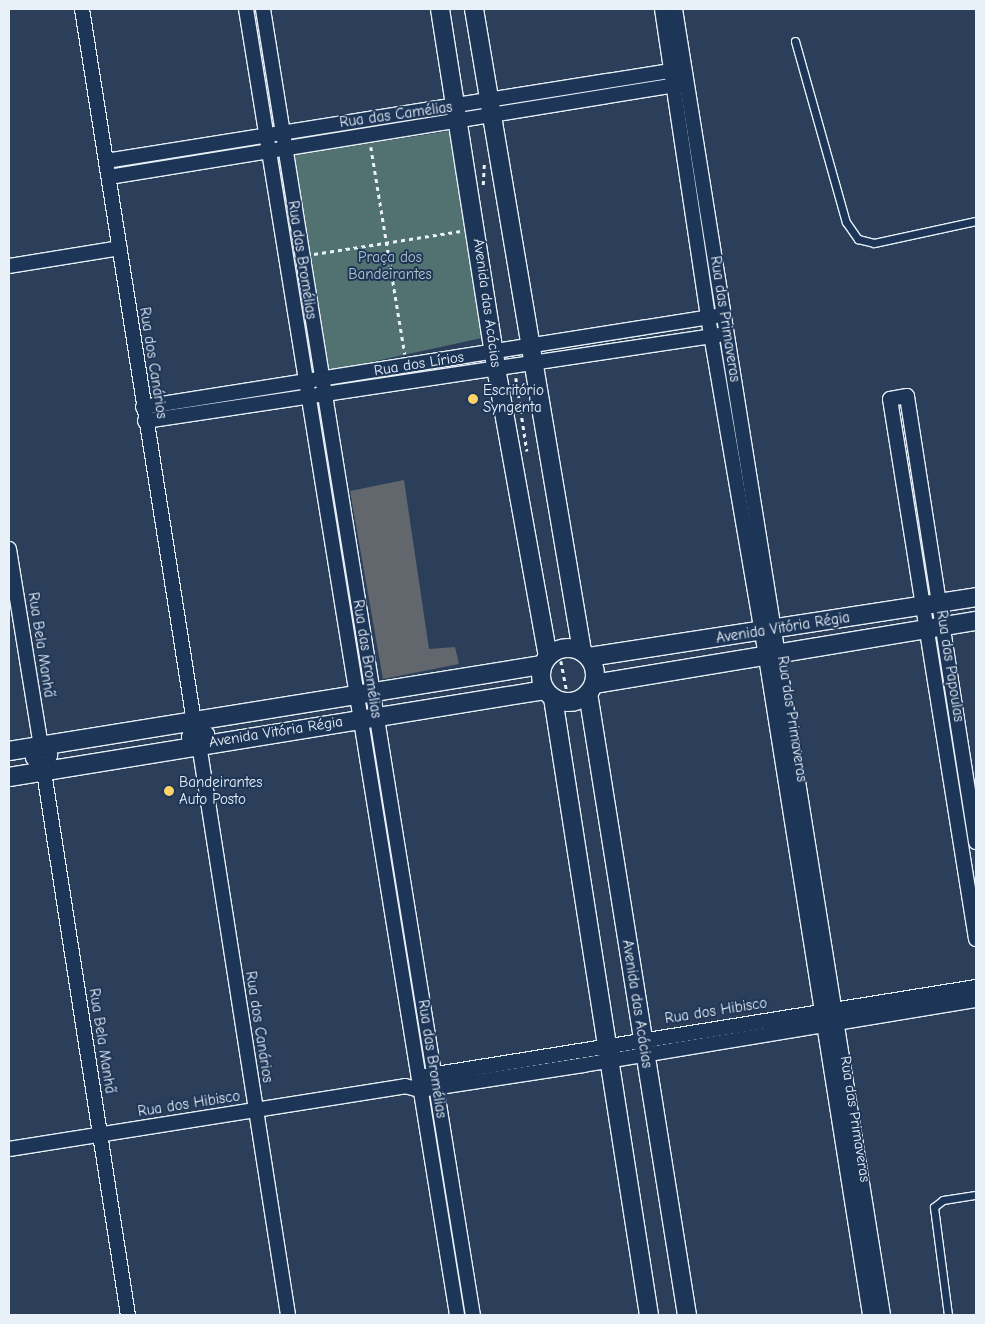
<!DOCTYPE html>
<meta charset="utf-8">
<style>
body{margin:0}
#map{position:relative;width:985px;height:1324px;overflow:hidden;background:#2b3f5b;font-family:"Comic Neue",sans-serif}
div>[style]{position:absolute}
[style*='--x']{left:calc(var(--x)*1px);top:calc(var(--y)*1px);width:calc(var(--w)*1px);rotate:calc(var(--a)*1deg)}
.green>*{inset:0;background:#527271}
.building>*{inset:0;background:#61676c}
.path>*{height:2.5px;margin-top:-1.25px;transform-origin:0;background:repeating-linear-gradient(90deg,#e8f1f8 0 4px,transparent 0 8px)}
.roads{filter:drop-shadow(1px 0 #e8f1f8) drop-shadow(-1px 0 #e8f1f8) drop-shadow(0 1px #e8f1f8) drop-shadow(0 -1px #e8f1f8)}
.service>*{height:7px;margin:-3.5px;padding:0 3.5px;transform-origin:3.5px;border-radius:3.5px;background:#1d3557}
.minor>*{height:14px;margin:-7px;padding:0 7px;transform-origin:7px;border-radius:7px;background:#1d3557}
.tertiary>*{height:18px;margin:-9px;padding:0 9px;transform-origin:9px;border-radius:9px;background:#1d3557}
.tertiary>.ring{margin:-9px;padding:0;box-sizing:content-box;background:none;border:18px solid #1d3557;border-radius:50%}
.dots>*{width:14px;height:14px;translate:-50% -50%;box-sizing:border-box;border:2px solid #1d3557;border-radius:50%}
span{translate:-50% -50%;white-space:nowrap;text-align:center;line-height:1.15;-webkit-text-stroke:4px #1d3557;paint-order:stroke}
.street-label{font-size:15px;color:#e8f1f8}
.park-label{font-size:15px;color:#b4c5c9}
.poi-label{font-size:15px;color:#e8f1f8}
.left{translate:0 -50%;text-align:left}
.frame{position:absolute;inset:0;border:10px solid #e8f1f8;pointer-events:none}
</style>
<div id="map">
<div class="green">
<div style="clip-path:polygon(449px 131px,482px 338px,325px 372px,292px 155px)"></div>
</div>
<div class="building">
<div style="clip-path:polygon(404px 480px,429px 649px,455px 647px,459px 664px,383px 679px,350px 491px)"></div>
</div>
<div class="path">
<div style="--x:371;--y:147;--w:210;--a:80.7"></div>
<div style="--x:483;--y:185;--w:22;--a:-87"></div>
<div style="--x:314;--y:254;--w:149;--a:-8.9"></div>
<div style="--x:516;--y:378;--w:74;--a:81.4"></div>
<div style="--x:561;--y:661;--w:33;--a:79"></div>
</div>
<div class="roads">
<div class="service">
<div style="--x:795;--y:41;--w:188;--a:74.3"></div>
<div style="--x:846;--y:222;--w:21;--a:55"></div>
<div style="--x:858;--y:239;--w:16;--a:14"></div>
<div style="--x:874;--y:243;--w:104;--a:-12.2"></div>
<div style="--x:948;--y:1315;--w:109;--a:-97.4"></div>
<div style="--x:934;--y:1207;--w:11;--a:-38"></div>
<div style="--x:943;--y:1200;--w:33;--a:-9"></div>
</div>
<div class="minor">
<div style="--x:82;--y:9;--w:722;--a:81.07"></div>
<div style="--x:246;--y:9;--w:1323;--a:80.82"></div>
<div style="--x:263;--y:9;--w:1323;--a:80.87"></div>
<div style="--x:662;--y:9;--w:311;--a:81.5"></div>
<div style="--x:708;--y:317;--w:320;--a:80.3"></div>
<div style="--x:762;--y:632;--w:691;--a:81.01"></div>
<div style="--x:675;--y:9;--w:1322;--a:80.95"></div>
<div style="--x:106;--y:161;--w:583;--a:-9.07"></div>
<div style="--x:109;--y:177;--w:580;--a:-9.22"></div>
<div style="--x:9;--y:266;--w:112;--a:-9.2"></div>
<div style="--x:143;--y:407;--w:580;--a:-9.02"></div>
<div style="--x:145;--y:421;--w:580;--a:-8.52"></div>
<div style="--x:9;--y:549;--w:200;--a:80.8"></div>
<div style="--x:194;--y:722;--w:18;--a:43"></div>
<div style="--x:207;--y:734;--w:13;--a:129"></div>
<div style="--x:194;--y:722;--w:16;--a:108"></div>
<div style="--x:189;--y:737;--w:12;--a:35"></div>
<div style="--x:199;--y:744;--w:578;--a:81.14"></div>
<div style="--x:41;--y:746;--w:14;--a:124"></div>
<div style="--x:33;--y:758;--w:18;--a:52"></div>
<div style="--x:41;--y:746;--w:13;--a:45"></div>
<div style="--x:50;--y:755;--w:18;--a:109"></div>
<div style="--x:44;--y:772;--w:549;--a:81.21"></div>
<div style="--x:976;--y:842;--w:451;--a:-98.8"></div>
<div style="--x:907;--y:396;--w:17;--a:170"></div>
<div style="--x:890;--y:399;--w:547;--a:80.95"></div>
<div style="--x:424;--y:1076;--w:559;--a:-9.16"></div>
<div style="--x:9;--y:1149;--w:401;--a:-9"></div>
<div style="--x:405;--y:1086;--w:16;--a:15"></div>
<div style="--x:420;--y:1090;--w:165;--a:-8.7"></div>
<div style="--x:583;--y:1065;--w:398;--a:-9.4"></div>
</div>
<div class="tertiary">
<div style="--x:440;--y:9;--w:363;--a:81.1"></div>
<div style="--x:496;--y:368;--w:293;--a:79.8"></div>
<div style="--x:474;--y:9;--w:651;--a:80.45"></div>
<div class="ring" style="left:541px;top:648px;width:36px;height:36px"></div>
<div style="--x:589;--y:657;--w:392;--a:-8.8"></div>
<div style="--x:594;--y:684;--w:387;--a:-9.4"></div>
<div style="--x:588;--y:693;--w:630;--a:80.96"></div>
<div style="--x:553;--y:698;--w:624;--a:81.16"></div>
<div style="--x:9;--y:751;--w:540;--a:-9.17"></div>
<div style="--x:9;--y:777;--w:543;--a:-9.22"></div>
</div>
</div>
<div class="dots">
<div style="left:473px;top:399px;background:#ffd166"></div>
<div style="left:169px;top:791px;background:#ffd166"></div>
</div>
<div class="street-label">
<span style="left:396px;top:115px;rotate:-8deg">Rua das Camélias</span>
<span style="left:302px;top:260px;rotate:81deg">Rua das Bromélias</span>
<span style="left:487px;top:303px;rotate:82deg">Avenida das Acácias</span>
<span style="left:725px;top:319px;rotate:81deg">Rua das Primaveras</span>
<span style="left:153px;top:363px;rotate:81deg">Rua dos Canários</span>
<span style="left:419px;top:364px;rotate:-9deg">Rua dos Lírios</span>
<span style="left:783px;top:628px;rotate:-9deg">Avenida Vitória Régia</span>
<span style="left:41px;top:645px;rotate:81deg">Rua Bela Manhã</span>
<span style="left:367px;top:659px;rotate:81deg">Rua das Bromélias</span>
<span style="left:950px;top:666px;rotate:81deg">Rua das Papoulas</span>
<span style="left:792px;top:719px;rotate:81deg">Rua das Primaveras</span>
<span style="left:276px;top:732px;rotate:-9deg">Avenida Vitória Régia</span>
<span style="left:637px;top:1004px;rotate:81deg">Avenida das Acácias</span>
<span style="left:716px;top:1011px;rotate:-9deg">Rua dos Hibisco</span>
<span style="left:259px;top:1027px;rotate:81deg">Rua dos Canários</span>
<span style="left:102px;top:1041px;rotate:81deg">Rua Bela Manhã</span>
<span style="left:432px;top:1059px;rotate:81deg">Rua das Bromélias</span>
<span style="left:189px;top:1104px;rotate:-9deg">Rua dos Hibisco</span>
<span style="left:855px;top:1119px;rotate:81deg">Rua das Primaveras</span>
</div>
<div class="park-label">
<span style="left:390px;top:266px">Praça dos<br>Bandeirantes</span>
</div>
<div class="poi-label">
<span class="left" style="left:483px;top:399px">Escritório<br>Syngenta</span>
<span class="left" style="left:179px;top:791px">Bandeirantes<br>Auto Posto</span>
</div>
<div class="frame"></div>
</div>
